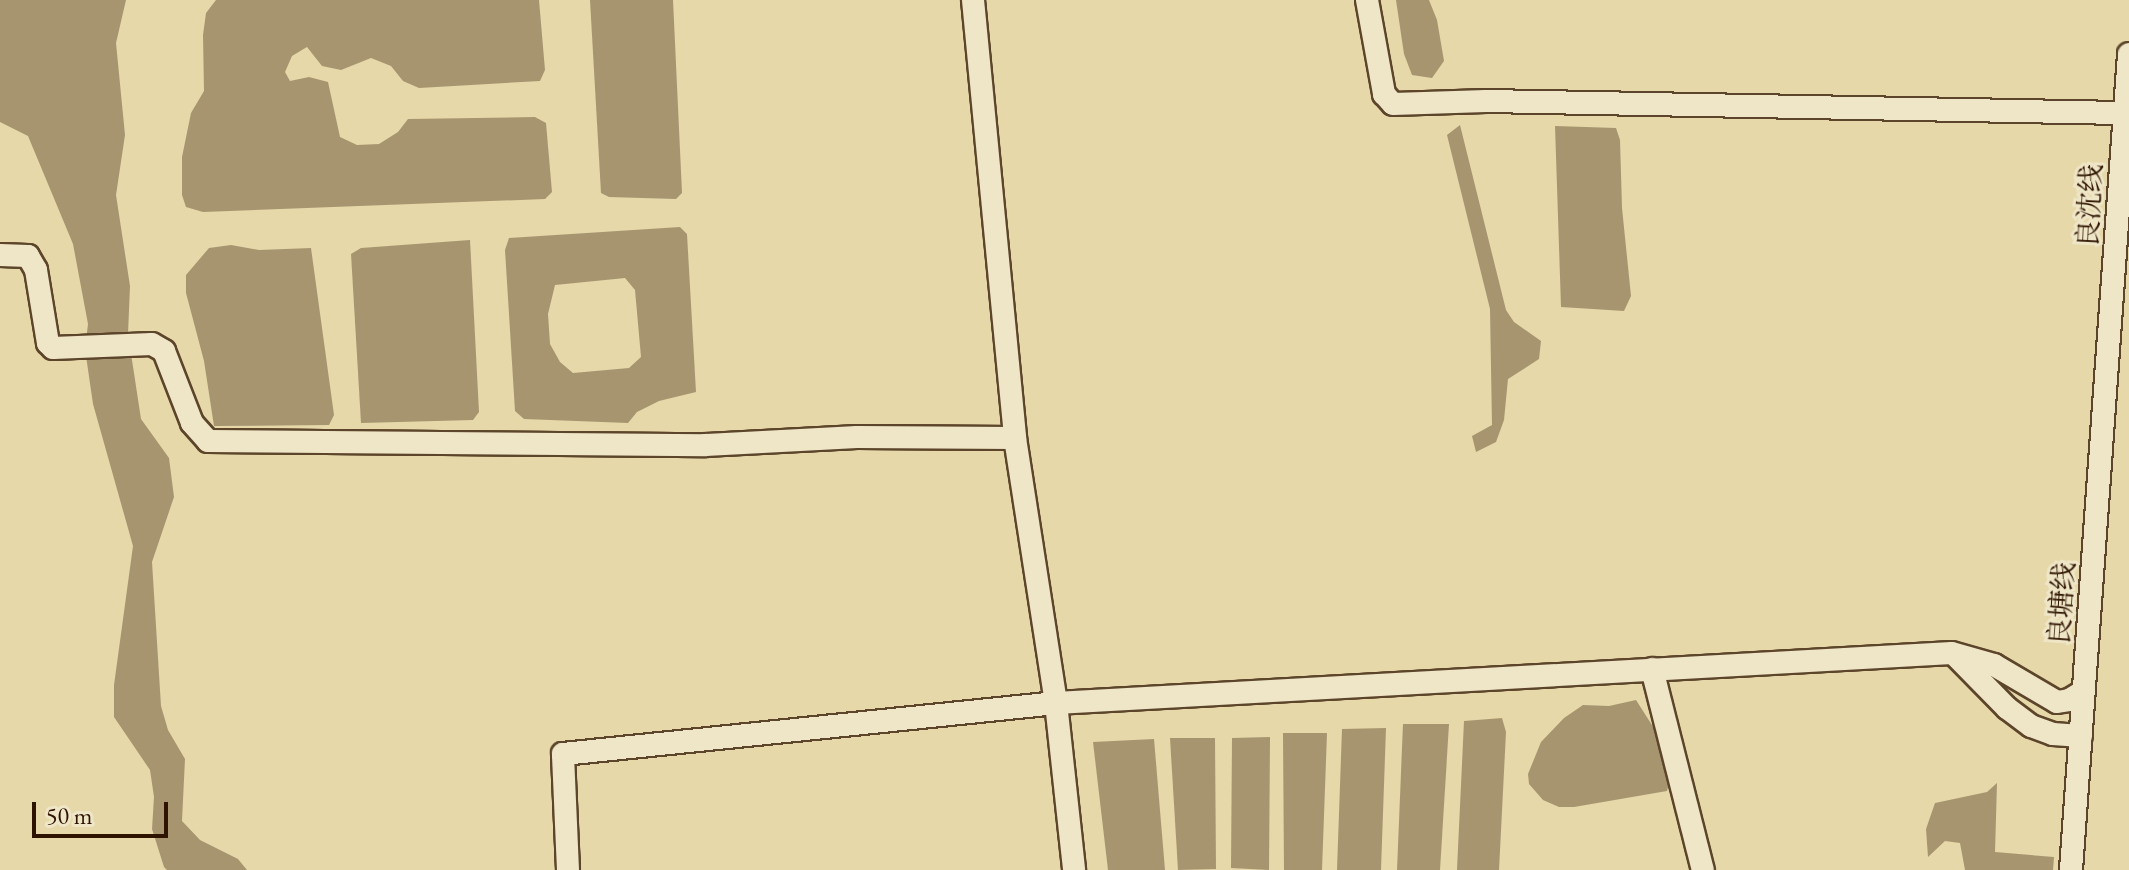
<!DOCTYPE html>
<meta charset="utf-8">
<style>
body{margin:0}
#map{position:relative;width:2129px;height:870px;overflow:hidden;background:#e6d8a9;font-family:"EB Garamond","Noto Serif SC",serif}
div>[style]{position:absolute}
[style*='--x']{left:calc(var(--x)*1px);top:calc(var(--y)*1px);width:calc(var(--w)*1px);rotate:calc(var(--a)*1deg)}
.water>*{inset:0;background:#a79570}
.roads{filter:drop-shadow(2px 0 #5c452a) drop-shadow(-2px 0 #5c452a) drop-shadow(0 2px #5c452a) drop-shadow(0 -2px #5c452a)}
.minor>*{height:22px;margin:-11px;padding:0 11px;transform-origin:11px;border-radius:11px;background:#efe6c7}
span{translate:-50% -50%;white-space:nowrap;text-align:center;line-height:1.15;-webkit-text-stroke:6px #efe6c7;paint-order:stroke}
.street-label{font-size:28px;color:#2e1400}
.scale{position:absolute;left:32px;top:802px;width:136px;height:36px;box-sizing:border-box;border:4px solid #2e1400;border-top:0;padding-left:10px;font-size:24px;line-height:28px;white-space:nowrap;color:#2e1400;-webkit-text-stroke:6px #efe6c7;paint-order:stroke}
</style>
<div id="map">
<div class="water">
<div style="clip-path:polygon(0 0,126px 0,116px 43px,125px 135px,116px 195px,130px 286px,128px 334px,141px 419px,169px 458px,174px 497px,152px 562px,161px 706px,168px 730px,185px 759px,182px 821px,200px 840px,238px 859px,247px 870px,167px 870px,164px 867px,152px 829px,154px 797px,150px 770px,114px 717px,114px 685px,133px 546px,93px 404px,85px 349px,88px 324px,73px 244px,28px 136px,0 122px)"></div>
<div style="clip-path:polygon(216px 0,539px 0,545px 70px,540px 81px,419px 88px,403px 81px,391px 66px,371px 58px,341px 70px,322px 66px,307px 47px,292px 56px,285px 72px,290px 81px,309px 77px,328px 82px,340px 137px,357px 145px,379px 144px,398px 132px,408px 119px,535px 117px,546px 123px,552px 192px,545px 199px,203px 212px,186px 207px,182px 195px,182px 157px,191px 113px,204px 91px,203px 35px,206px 13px)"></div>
<div style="clip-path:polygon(590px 0,673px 0,682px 193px,676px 199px,609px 197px,601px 193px)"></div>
<div style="clip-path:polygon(1396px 0,1429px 0,1437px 20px,1444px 61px,1432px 78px,1412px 75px,1404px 54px)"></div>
<div style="clip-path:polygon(1460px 125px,1506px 310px,1514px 322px,1541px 341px,1539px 359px,1508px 379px,1504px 420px,1496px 442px,1476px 452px,1472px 436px,1492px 425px,1490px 309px,1447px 135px)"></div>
<div style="clip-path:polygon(1555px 126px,1616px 128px,1620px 140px,1622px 208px,1631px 296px,1624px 311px,1561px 307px)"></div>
<div style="clip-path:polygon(evenodd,680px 227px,687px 234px,696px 392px,659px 401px,637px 412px,628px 423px,524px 419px,515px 411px,505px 250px,509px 238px,680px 227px,625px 278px,635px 290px,641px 357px,629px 368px,573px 373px,560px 362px,550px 344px,548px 314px,555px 285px,625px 278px)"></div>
<div style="clip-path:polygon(470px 240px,479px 412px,473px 420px,361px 423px,351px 254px,361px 248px)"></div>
<div style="clip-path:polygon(231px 245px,259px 250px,311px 248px,334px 415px,329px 425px,214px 426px,204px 361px,186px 293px,186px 275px,209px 248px)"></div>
<div style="clip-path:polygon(1636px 700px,1666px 747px,1671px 775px,1667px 791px,1574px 807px,1559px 807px,1543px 800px,1529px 784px,1528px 774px,1541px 742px,1564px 718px,1583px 705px,1609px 706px)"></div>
<div style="clip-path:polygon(1502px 718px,1506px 732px,1499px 870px,1457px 870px,1464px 721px)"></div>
<div style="clip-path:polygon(1403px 724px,1449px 724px,1440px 870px,1397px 870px)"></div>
<div style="clip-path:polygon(1386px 728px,1381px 870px,1337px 870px,1342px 729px)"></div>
<div style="clip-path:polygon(1283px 733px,1327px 733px,1322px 870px,1284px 870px)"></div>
<div style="clip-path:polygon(1270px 737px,1269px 870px,1231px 868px,1232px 738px)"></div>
<div style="clip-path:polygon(1170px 738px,1215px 738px,1216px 869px,1178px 870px)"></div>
<div style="clip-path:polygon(1154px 739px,1165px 870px,1108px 870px,1093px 742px)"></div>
<div style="clip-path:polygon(1997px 783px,1995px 852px,2054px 857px,2053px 870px,1965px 870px,1960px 843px,1945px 841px,1928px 857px,1926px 829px,1935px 803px,1987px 792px)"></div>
</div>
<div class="roads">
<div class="minor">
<div style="--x:973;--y:0;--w:440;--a:84.5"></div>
<div style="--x:1015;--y:438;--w:268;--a:81.2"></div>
<div style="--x:1056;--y:703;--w:168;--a:83.8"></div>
<div style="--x:1367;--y:0;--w:96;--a:79.7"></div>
<div style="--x:1384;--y:94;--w:13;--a:48"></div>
<div style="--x:1393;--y:104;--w:93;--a:-1.8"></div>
<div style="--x:1486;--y:101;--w:638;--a:1.08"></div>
<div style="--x:0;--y:255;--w:28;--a:2"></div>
<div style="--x:28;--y:256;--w:16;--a:60"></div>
<div style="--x:36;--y:270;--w:74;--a:80.7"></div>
<div style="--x:48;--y:343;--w:7;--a:45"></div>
<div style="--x:53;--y:348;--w:99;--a:-2.3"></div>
<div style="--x:152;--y:344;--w:14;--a:30"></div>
<div style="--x:164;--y:351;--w:77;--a:68.7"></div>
<div style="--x:192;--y:423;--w:24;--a:48"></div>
<div style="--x:208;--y:441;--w:497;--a:0.5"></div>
<div style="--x:705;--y:445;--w:152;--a:-3"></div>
<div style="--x:857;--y:437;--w:158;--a:0.4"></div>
<div style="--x:1956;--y:656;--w:73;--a:45.6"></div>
<div style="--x:2007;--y:708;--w:30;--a:37"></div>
<div style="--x:2031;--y:726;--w:23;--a:20"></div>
<div style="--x:2053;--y:734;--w:28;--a:4"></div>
<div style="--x:1652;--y:669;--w:207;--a:75.8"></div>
<div style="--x:568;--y:870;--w:116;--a:-92.5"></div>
<div style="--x:563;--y:754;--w:496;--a:-5.9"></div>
<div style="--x:1056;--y:703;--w:897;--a:-3.19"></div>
<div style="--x:1952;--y:653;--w:44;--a:15.9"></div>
<div style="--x:1994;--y:665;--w:73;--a:30.4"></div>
<div style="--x:2057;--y:702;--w:12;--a:-9"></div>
<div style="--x:2069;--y:700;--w:17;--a:-31"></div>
<div style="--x:2071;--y:870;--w:818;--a:-85.93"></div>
</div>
</div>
<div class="street-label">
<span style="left:2089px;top:206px;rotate:-87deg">良沈线</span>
<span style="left:2061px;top:604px;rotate:-86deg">良塘线</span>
</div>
<div class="scale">50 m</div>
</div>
